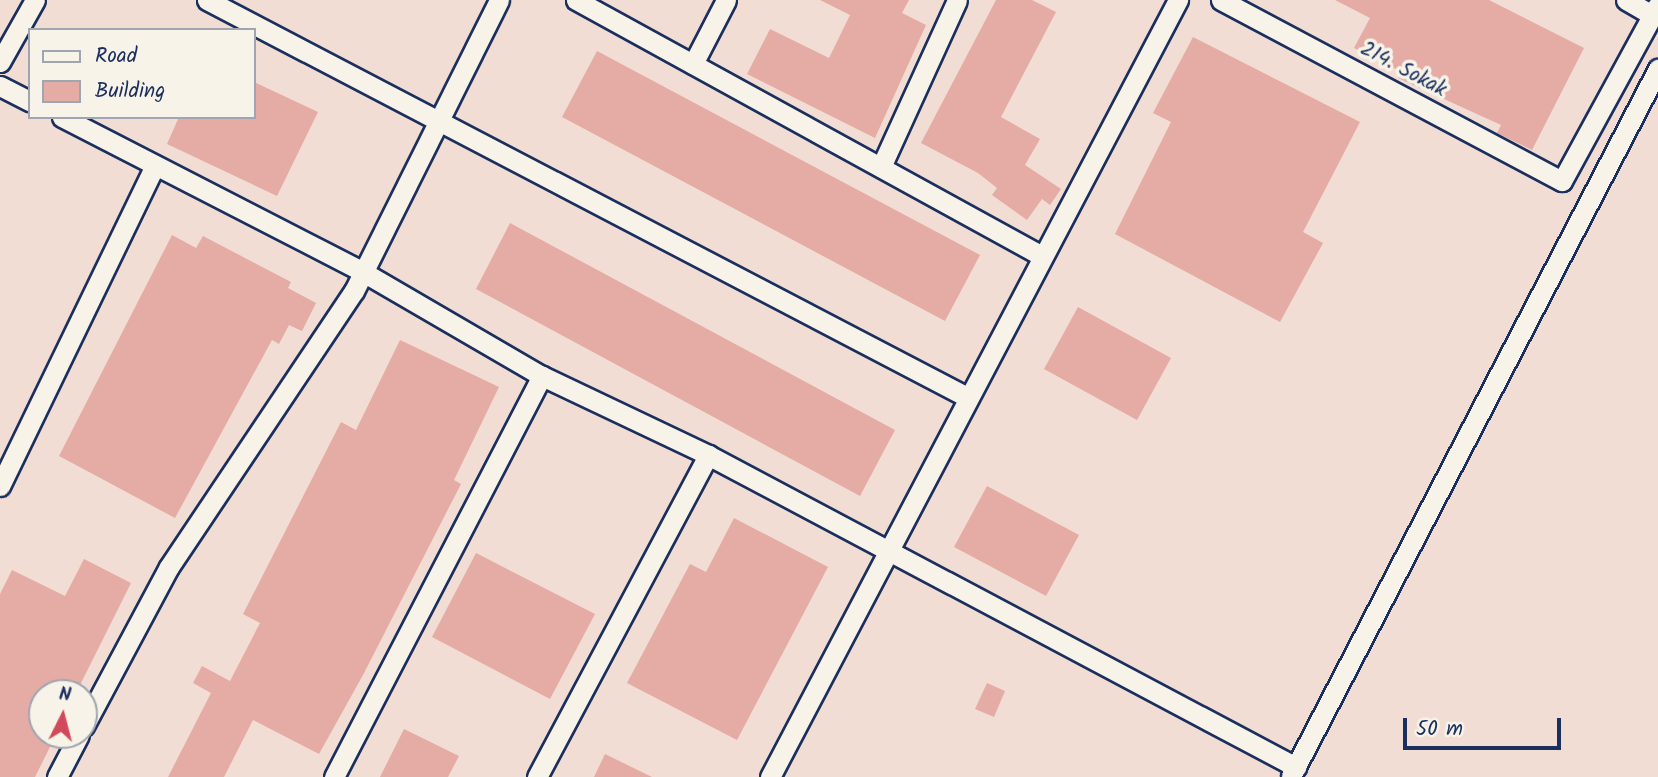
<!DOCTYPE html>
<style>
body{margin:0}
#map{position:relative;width:1658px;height:777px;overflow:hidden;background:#f7f3e8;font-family:Kalam,sans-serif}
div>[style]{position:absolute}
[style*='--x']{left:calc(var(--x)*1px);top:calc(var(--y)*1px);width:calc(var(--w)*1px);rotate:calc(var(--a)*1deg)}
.built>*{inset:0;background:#f2ddd4}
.building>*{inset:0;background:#e5aba5}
.roads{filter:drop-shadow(2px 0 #1b2f5e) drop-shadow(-2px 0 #1b2f5e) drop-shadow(0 2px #1b2f5e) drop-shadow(0 -2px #1b2f5e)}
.minor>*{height:19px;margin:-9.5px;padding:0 9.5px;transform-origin:9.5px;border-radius:9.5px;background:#f7f3e8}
span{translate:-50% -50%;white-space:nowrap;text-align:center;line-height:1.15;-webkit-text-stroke:7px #f7f3e8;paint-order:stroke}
.street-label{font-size:21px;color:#1b2f5e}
.legend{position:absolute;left:28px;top:28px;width:228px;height:91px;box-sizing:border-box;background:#f7f3e8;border:2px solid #9fa5b1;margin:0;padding:9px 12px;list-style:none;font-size:21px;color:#1b2f5e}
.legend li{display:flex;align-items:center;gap:14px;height:35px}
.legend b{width:35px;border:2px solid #9fa5b1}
.north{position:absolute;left:28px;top:679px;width:70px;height:70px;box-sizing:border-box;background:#f7f3e8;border:2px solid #9fa5b1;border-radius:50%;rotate:6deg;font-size:19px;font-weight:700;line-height:28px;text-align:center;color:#1b2f5e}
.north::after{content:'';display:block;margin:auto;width:24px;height:32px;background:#d1495b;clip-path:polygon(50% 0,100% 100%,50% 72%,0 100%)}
.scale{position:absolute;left:1403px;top:718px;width:158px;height:32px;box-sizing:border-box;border:4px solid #1b2f5e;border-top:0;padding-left:9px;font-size:21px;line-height:24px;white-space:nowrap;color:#1b2f5e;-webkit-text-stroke:5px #f7f3e8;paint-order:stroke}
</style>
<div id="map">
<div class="built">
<div style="clip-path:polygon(evenodd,0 0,1658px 0,1658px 777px,0 777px,0 0,30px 30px,254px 30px,254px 117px,30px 117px,30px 30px,0 0,42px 693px,84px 693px,84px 735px,42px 735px,42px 693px)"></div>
</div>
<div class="building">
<div style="clip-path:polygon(820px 0,909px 0,902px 13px,926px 25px,875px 138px,747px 74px,770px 29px,829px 58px,850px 15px)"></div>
<div style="clip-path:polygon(996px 0,1032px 0,1056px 12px,1001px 117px,1040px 139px,1025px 165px,1061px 189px,1050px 205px,1042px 199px,1027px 220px,992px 195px,997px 188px,978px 173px,921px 143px)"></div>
<div style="clip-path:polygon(1335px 0,1489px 0,1584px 48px,1532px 150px,1497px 133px,1501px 125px,1398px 78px,1402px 72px,1354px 48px,1370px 18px)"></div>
<div style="clip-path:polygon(1193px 37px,1360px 122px,1303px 232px,1323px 243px,1280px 322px,1115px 234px,1171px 122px,1153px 113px)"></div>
<div style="clip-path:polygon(597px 51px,980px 255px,945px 321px,562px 117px)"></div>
<div style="clip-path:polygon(254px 82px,318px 112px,277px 196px,167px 144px,179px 117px,254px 117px)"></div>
<div style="clip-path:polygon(510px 223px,895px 430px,860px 496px,476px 289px)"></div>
<div style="clip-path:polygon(172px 235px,196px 248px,203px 236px,291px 282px,288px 288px,316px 303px,302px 331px,289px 325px,279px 344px,272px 340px,175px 518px,59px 456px)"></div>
<div style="clip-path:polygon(1078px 307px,1171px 358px,1137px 420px,1044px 369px)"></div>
<div style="clip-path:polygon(400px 340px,499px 387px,454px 480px,461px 484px,363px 675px,319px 754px,253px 720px,224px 777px,168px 777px,211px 693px,193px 683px,202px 666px,230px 681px,260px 623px,243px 614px,341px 422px,356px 430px)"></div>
<div style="clip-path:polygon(987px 486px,1079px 535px,1046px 596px,954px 547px)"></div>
<div style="clip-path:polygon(734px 518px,828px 567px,737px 740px,627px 683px,690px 564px,706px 572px)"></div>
<div style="clip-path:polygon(476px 553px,595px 614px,550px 699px,432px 637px)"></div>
<div style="clip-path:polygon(84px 559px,131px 583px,76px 693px,42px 693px,42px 735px,56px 735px,35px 777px,0 777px,0 594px,12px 570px,65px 596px)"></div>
<div style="clip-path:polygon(987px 683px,1005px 691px,994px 717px,975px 709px)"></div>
<div style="clip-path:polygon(404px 729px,459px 756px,448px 777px,380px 777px)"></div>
<div style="clip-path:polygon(605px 754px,652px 777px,594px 777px)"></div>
</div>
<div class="roads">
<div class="minor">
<div style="--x:207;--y:0;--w:857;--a:27.58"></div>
<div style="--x:576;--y:0;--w:532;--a:28.78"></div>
<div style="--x:1221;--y:0;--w:386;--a:28"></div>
<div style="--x:1562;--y:181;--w:200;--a:-61.4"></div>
<div style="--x:1626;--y:0;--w:30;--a:30"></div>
<div style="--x:0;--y:62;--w:71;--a:-60.6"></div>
<div style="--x:693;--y:64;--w:72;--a:-62.7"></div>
<div style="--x:0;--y:86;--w:34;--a:27"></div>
<div style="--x:62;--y:117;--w:339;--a:27.2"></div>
<div style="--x:363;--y:272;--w:207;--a:30.2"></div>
<div style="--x:542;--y:376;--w:184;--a:25.4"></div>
<div style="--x:708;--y:455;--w:666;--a:27.95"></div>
<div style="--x:881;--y:167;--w:183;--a:-65.5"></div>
<div style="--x:0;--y:486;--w:356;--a:-64.2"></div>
<div style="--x:84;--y:726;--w:180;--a:-61.9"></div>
<div style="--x:169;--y:567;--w:332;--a:-56.2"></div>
<div style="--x:354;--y:291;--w:325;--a:-63.5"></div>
<div style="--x:1291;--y:776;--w:797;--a:-62.57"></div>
<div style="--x:57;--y:777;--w:47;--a:-62.4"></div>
<div style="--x:334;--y:777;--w:452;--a:-62.6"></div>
<div style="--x:537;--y:777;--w:365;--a:-62"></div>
<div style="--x:770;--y:777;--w:878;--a:-62.3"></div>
</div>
</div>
<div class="street-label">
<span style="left:1403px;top:70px;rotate:28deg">214. Sokak</span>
</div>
<ul class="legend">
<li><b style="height:9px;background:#f7f3e8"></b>Road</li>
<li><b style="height:19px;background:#e5aba5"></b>Building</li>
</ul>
<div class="north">N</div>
<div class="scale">50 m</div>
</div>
